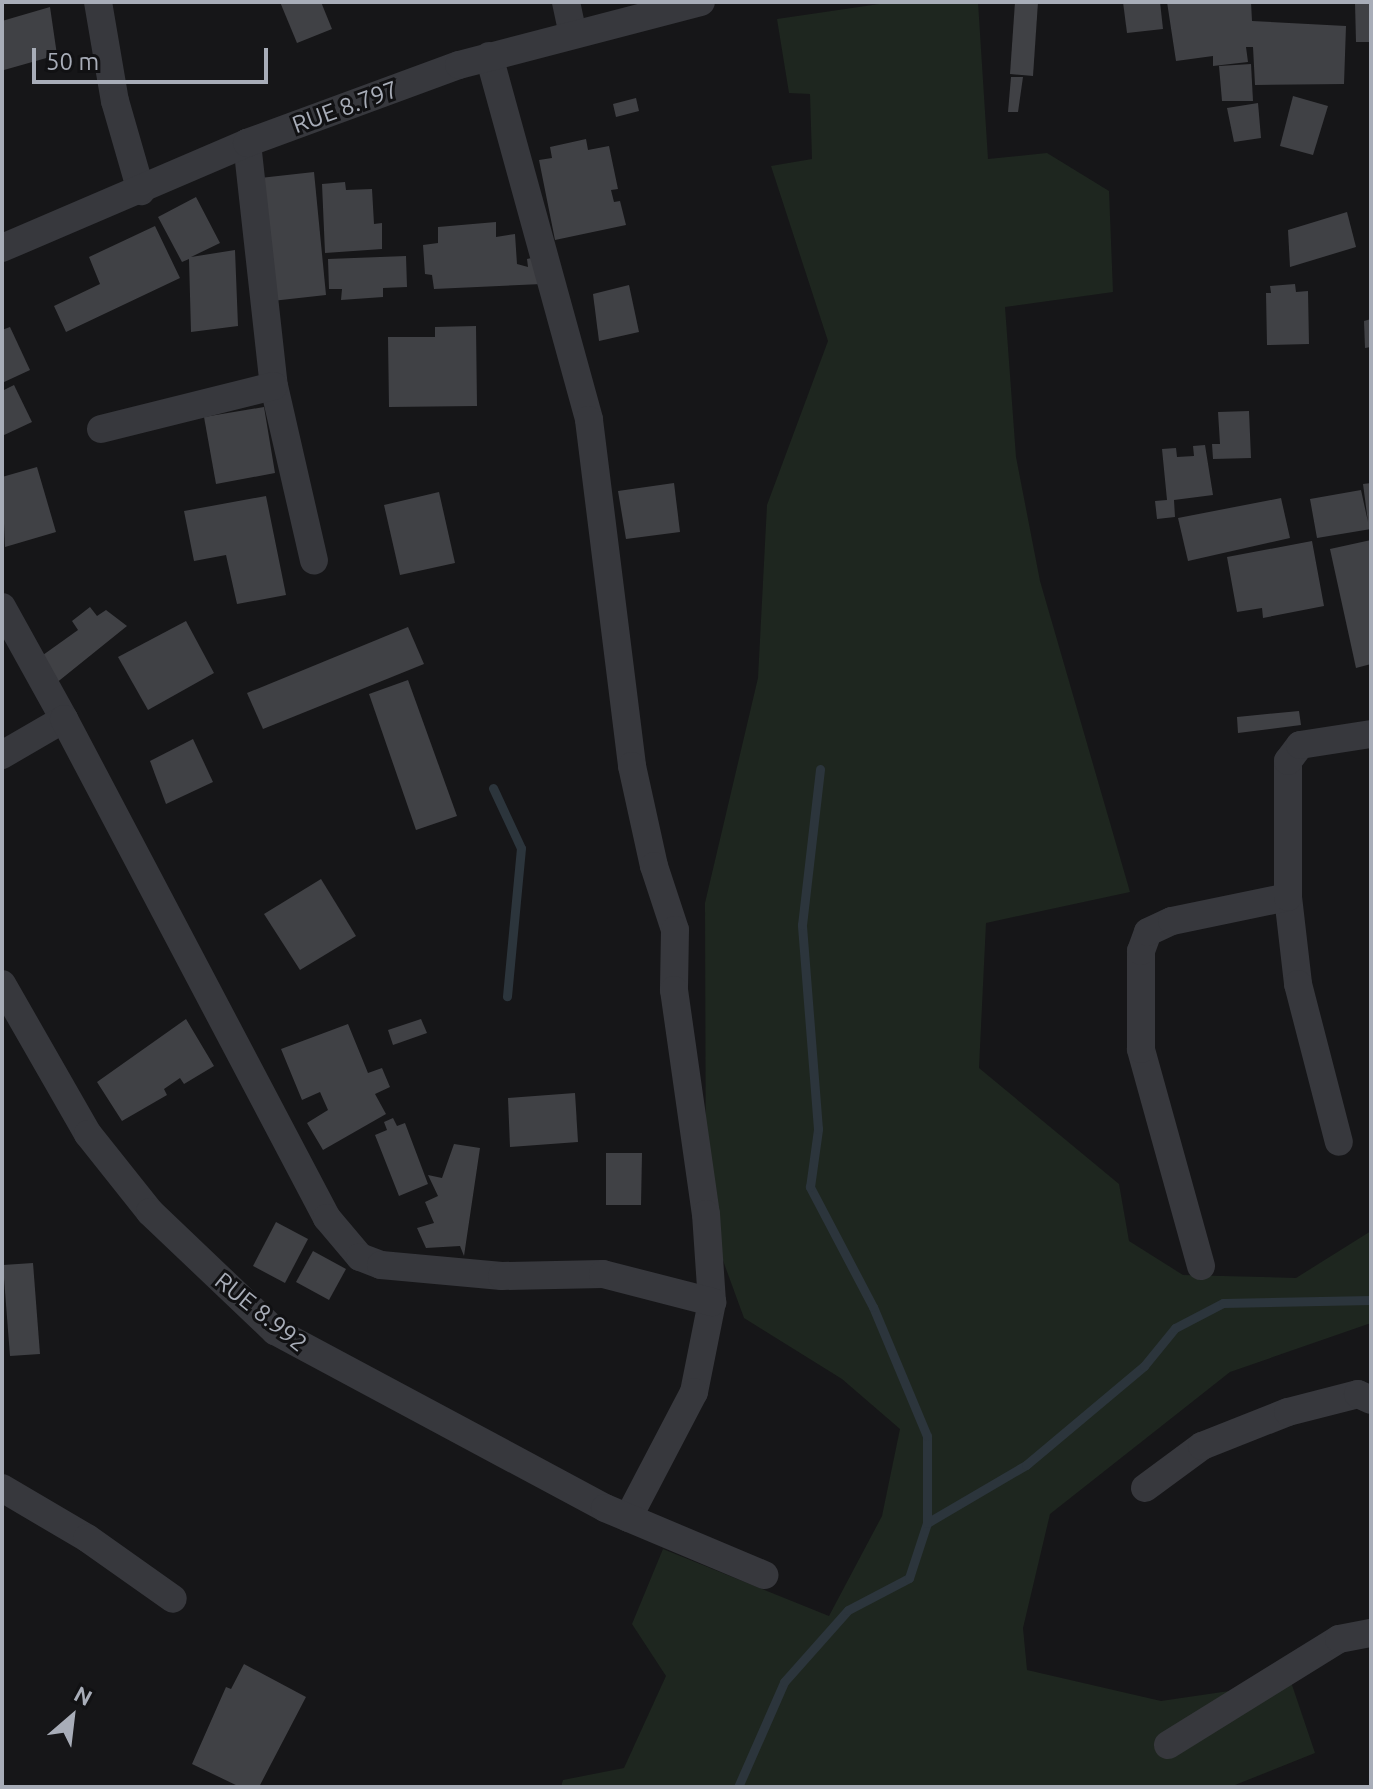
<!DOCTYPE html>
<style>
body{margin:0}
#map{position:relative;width:1373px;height:1789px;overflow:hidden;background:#161618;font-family:Ubuntu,sans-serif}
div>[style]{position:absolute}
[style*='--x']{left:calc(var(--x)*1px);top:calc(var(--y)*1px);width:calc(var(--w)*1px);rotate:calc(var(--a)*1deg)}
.green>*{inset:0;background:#1e261f}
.stream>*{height:9px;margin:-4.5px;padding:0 4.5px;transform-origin:4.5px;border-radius:4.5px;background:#2c353c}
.building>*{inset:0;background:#404145}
.street>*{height:28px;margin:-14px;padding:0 14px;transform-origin:14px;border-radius:14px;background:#37383d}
span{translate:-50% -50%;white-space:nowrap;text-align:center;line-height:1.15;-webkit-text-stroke:6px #111113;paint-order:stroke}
.street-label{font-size:24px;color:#a8adb8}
.frame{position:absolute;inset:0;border:4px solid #a8adb8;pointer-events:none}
.north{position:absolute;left:32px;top:1677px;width:80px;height:80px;-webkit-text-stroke:6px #111113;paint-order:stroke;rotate:28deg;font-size:22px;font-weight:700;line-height:32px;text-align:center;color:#a8adb8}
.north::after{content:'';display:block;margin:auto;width:28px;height:36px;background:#a8adb8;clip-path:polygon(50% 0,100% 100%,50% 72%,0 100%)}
.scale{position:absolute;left:32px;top:48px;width:236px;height:36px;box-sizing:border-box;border:4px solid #a8adb8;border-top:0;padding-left:10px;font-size:24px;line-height:28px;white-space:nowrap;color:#a8adb8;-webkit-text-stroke:6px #111113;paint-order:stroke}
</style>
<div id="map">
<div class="green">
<div style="clip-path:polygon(893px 2px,978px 2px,988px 159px,1047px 153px,1109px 191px,1113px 292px,1005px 307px,1016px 457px,1040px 581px,1130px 892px,986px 923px,979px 1068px,1119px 1184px,1129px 1241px,1183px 1275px,1296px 1278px,1371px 1231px,1371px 1323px,1230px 1372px,1050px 1514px,1023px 1628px,1027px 1670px,1161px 1701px,1291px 1682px,1315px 1753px,1230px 1787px,561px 1787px,563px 1780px,624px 1768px,666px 1676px,632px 1624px,663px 1549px,829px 1616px,882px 1516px,900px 1429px,842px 1379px,744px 1318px,706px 1214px,705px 903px,758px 678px,767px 505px,828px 341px,771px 166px,812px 159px,810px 94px,789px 93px,777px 19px)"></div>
</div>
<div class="stream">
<div style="--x:493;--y:788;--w:66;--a:65"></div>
<div style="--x:521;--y:848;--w:149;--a:95.4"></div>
<div style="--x:927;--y:1523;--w:115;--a:-30.4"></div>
<div style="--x:1026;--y:1465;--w:154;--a:-40"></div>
<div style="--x:1144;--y:1366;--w:49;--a:-50.8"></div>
<div style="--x:1175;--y:1328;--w:54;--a:-27.5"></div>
<div style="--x:1223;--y:1303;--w:148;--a:-1.2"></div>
<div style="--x:738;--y:1787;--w:115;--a:-66.3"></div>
<div style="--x:784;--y:1682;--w:96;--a:-48.4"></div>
<div style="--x:848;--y:1610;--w:69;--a:-27.7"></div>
<div style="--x:909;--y:1578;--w:58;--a:-71.9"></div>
<div style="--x:927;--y:1523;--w:87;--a:-90"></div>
<div style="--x:927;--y:1436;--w:140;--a:-112.7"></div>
<div style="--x:873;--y:1307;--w:136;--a:-117.7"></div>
<div style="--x:810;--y:1187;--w:59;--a:-82.1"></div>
<div style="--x:818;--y:1129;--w:205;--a:-94.5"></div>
<div style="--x:802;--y:925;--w:157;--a:-83.4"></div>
</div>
<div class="building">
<div style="clip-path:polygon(280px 2px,321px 2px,332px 29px,297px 43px)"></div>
<div style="clip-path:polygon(1015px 2px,1038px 2px,1033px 76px,1010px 74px)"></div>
<div style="clip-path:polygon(1123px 2px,1160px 2px,1163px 29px,1127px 33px)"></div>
<div style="clip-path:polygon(1167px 2px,1251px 2px,1252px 21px,1346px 26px,1344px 84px,1255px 85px,1253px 47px,1246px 47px,1248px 62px,1213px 66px,1213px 56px,1176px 61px)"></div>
<div style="clip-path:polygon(1355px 2px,1371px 2px,1371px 42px,1356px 42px)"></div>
<div style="clip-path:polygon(50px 7px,57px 55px,4px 70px,2px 21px)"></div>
<div style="clip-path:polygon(1251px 64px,1253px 101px,1222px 101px,1219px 66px)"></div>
<div style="clip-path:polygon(1011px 77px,1023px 77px,1018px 112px,1008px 112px)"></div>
<div style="clip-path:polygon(1293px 96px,1328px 106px,1313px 155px,1280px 146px)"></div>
<div style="clip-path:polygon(636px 98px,639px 111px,616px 117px,613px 104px)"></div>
<div style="clip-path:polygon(1258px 103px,1261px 138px,1234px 142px,1227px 108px)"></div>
<div style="clip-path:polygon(586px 139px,588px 150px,609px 146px,618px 189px,611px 190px,614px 202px,620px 201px,626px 225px,555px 240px,539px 160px,552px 158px,550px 147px)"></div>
<div style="clip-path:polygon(314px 172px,326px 295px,272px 301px,260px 178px)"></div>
<div style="clip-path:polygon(345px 182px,346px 190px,372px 189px,374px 224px,382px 223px,382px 249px,325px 253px,322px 184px)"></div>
<div style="clip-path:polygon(196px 197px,220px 243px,191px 257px,235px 250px,238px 326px,191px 332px,189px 259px,182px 262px,158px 217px)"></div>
<div style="clip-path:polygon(1347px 212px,1356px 247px,1290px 267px,1288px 230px)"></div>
<div style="clip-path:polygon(496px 222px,496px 237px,515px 234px,517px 264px,528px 267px,527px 259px,536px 257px,542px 284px,434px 289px,432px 275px,425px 274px,423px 245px,438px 243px,438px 227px)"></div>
<div style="clip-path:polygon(155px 226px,180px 278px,66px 332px,54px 306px,100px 284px,89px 257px)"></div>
<div style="clip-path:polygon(406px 256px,407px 287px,383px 288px,383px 297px,341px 300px,342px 289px,329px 289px,328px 259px)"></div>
<div style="clip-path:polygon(1295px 284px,1296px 292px,1308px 291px,1309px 344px,1267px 345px,1266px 293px,1271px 293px,1270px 286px)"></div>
<div style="clip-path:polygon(629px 285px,639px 332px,599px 341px,593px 294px)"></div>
<div style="clip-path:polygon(1371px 319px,1371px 347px,1365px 348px,1364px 321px)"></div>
<div style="clip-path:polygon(476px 326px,477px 406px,389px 407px,388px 337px,435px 337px,435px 327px)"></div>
<div style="clip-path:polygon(10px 327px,30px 370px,2px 383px,2px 330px)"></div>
<div style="clip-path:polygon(14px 385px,32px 422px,2px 436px,2px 391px)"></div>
<div style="clip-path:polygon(264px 407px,275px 473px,216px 484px,204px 417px)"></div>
<div style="clip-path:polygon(1249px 411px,1251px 458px,1213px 459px,1212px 444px,1220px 444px,1218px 412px)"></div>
<div style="clip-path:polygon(1205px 445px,1213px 495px,1174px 500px,1175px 517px,1157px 519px,1155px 501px,1167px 500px,1162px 449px,1176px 448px,1177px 457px,1194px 456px,1193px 446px)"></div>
<div style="clip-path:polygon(37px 467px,56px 532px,5px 547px,2px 477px)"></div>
<div style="clip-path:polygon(674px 483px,680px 532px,626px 539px,618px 491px)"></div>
<div style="clip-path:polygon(1371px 483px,1371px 529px,1317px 538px,1310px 499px,1361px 490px,1368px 522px,1363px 484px)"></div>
<div style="clip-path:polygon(439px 492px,455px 563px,400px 575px,384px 505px)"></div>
<div style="clip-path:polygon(266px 496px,286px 595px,237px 604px,226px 555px,194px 561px,184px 511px)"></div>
<div style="clip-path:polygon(1281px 498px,1290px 538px,1188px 561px,1178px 518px)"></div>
<div style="clip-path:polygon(1371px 540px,1371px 664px,1356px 668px,1330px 549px)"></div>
<div style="clip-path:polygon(1312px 541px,1324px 606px,1263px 618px,1262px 608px,1237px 612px,1227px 557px)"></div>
<div style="clip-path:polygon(90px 607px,97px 616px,106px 610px,127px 626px,55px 684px,36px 660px,78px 630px,72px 621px)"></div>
<div style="clip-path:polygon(186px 621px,214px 673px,148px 710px,118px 657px)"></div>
<div style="clip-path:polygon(408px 627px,424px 664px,263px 729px,247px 693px)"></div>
<div style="clip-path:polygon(408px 680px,457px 816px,416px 830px,369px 694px)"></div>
<div style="clip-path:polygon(1299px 711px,1301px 725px,1238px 733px,1237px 717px)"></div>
<div style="clip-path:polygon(193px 739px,213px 782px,166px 804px,150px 761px)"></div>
<div style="clip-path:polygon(321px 879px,356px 936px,300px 970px,264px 914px)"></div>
<div style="clip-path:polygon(186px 1019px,214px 1066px,184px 1084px,180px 1078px,164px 1089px,167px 1095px,122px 1121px,97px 1082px)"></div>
<div style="clip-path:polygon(421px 1019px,427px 1033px,393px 1045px,388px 1030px)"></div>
<div style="clip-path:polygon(348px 1024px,368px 1073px,382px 1068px,390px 1087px,375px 1094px,386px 1114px,323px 1150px,307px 1123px,328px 1110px,320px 1092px,302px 1100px,281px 1049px)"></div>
<div style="clip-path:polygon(575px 1093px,578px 1142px,510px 1147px,508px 1098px)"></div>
<div style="clip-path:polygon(393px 1118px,397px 1126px,405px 1123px,428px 1184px,399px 1196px,375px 1135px,387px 1130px,384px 1122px)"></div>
<div style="clip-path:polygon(454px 1144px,480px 1148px,464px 1256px,460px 1246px,426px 1248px,417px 1228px,434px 1223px,425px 1202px,438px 1196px,428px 1175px,442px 1178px)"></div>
<div style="clip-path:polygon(606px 1153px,642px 1153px,641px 1205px,606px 1205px)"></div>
<div style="clip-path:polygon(276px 1222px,308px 1239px,285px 1283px,253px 1266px)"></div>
<div style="clip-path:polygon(313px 1251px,346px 1269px,329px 1300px,296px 1282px)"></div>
<div style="clip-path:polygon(33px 1263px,40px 1354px,10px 1356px,3px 1265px)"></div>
<div style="clip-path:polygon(244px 1664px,306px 1697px,259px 1787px,240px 1787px,192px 1764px,226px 1687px,231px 1689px)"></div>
</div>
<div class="street">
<div style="--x:98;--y:2;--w:100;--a:80.3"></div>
<div style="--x:115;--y:101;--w:94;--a:73.9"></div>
<div style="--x:566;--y:2;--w:33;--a:78"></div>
<div style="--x:489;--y:56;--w:377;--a:74.6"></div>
<div style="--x:589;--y:420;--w:349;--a:82.9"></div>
<div style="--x:632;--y:766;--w:102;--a:77.6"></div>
<div style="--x:654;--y:866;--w:67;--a:71.8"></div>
<div style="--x:675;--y:930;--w:60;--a:91"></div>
<div style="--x:674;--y:990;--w:226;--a:81.9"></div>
<div style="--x:706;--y:1214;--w:88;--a:86.1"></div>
<div style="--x:712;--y:1302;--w:92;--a:101.3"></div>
<div style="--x:694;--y:1392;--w:142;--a:117.6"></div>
<div style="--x:247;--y:143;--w:244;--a:83.7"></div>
<div style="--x:274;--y:386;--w:179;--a:77.1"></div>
<div style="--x:2;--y:248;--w:267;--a:-23.2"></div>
<div style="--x:247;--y:143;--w:226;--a:-20.2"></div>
<div style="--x:459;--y:65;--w:250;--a:-14.6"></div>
<div style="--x:101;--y:429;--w:178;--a:-14"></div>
<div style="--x:2;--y:607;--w:128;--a:61"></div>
<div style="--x:64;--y:719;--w:72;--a:149.9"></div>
<div style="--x:64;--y:719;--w:564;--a:62.21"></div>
<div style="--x:327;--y:1218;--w:51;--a:49.8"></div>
<div style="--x:360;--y:1257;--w:22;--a:21"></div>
<div style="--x:381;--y:1265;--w:121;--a:5.2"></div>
<div style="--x:502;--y:1276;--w:101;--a:-1.1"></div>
<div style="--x:603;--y:1274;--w:113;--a:14.4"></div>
<div style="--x:1288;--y:897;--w:88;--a:83.4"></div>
<div style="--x:1298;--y:984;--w:163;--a:75.5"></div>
<div style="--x:2;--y:984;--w:173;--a:60.2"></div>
<div style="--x:88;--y:1134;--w:100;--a:51.5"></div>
<div style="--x:150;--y:1212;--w:173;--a:43.6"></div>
<div style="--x:275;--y:1331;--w:374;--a:28.2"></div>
<div style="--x:605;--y:1508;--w:173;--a:22.8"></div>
<div style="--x:1201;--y:1266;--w:225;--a:-105.5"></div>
<div style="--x:1141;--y:1049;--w:98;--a:-90"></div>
<div style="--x:1141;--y:951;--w:20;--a:-70"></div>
<div style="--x:1148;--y:932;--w:26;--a:-25"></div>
<div style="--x:1172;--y:921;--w:118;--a:-11.7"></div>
<div style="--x:1288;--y:897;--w:136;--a:-90"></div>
<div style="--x:1288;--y:761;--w:20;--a:-53"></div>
<div style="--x:1300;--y:745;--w:72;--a:-8.8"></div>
<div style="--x:2;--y:1488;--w:99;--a:30.5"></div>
<div style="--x:87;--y:1538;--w:105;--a:35.3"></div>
<div style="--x:1145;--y:1488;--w:71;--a:-36.4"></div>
<div style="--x:1202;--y:1446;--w:92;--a:-21.6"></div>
<div style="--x:1288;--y:1412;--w:72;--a:-14.4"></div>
<div style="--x:1358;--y:1394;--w:14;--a:25"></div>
<div style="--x:1168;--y:1745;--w:201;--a:-31.8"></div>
<div style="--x:1339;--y:1639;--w:33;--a:-11"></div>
</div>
<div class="street-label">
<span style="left:345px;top:107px;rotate:-20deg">RUE 8.797</span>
<span style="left:261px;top:1312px;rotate:39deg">RUE 8.992</span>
</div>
<div class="frame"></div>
<div class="north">N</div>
<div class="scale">50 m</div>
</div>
